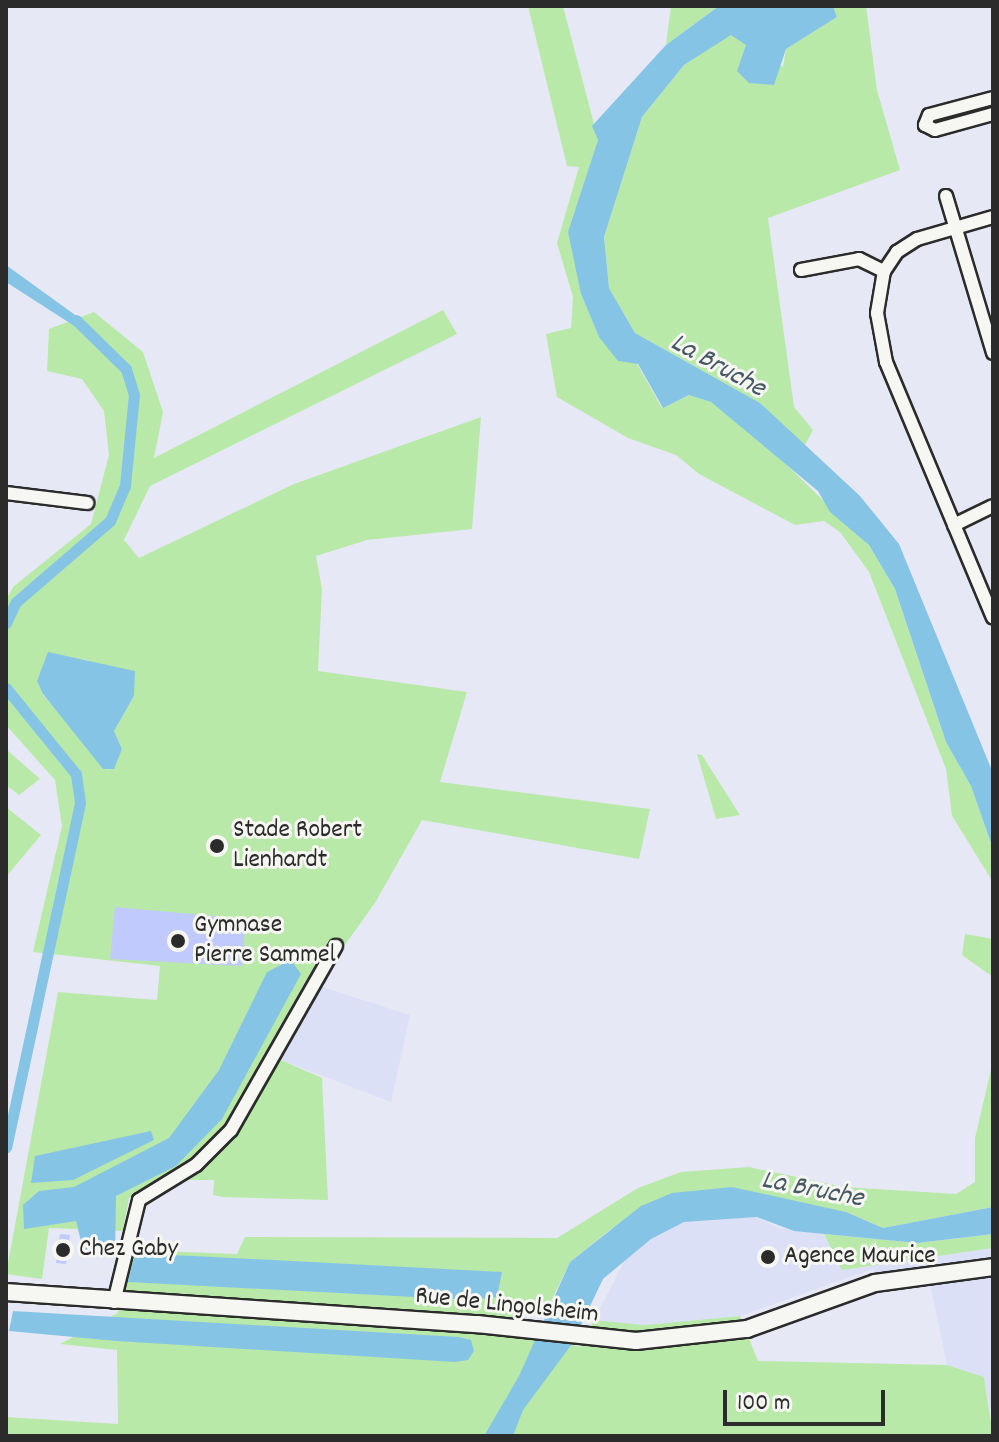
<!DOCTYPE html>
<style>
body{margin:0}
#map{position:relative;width:999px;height:1442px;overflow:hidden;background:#e6e9f5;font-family:Dekko,sans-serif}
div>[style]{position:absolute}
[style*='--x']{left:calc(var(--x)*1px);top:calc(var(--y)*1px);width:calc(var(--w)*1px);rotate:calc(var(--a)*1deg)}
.built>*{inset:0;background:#dbe0f7}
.green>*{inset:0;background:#b9e9a8}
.water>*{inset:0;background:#86c4e6}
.canal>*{height:11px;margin:-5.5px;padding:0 5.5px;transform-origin:5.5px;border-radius:5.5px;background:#86c4e6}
.building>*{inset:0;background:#c1cafc}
.roads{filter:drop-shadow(2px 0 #2b2b2b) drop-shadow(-2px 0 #2b2b2b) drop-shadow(0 2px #2b2b2b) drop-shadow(0 -2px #2b2b2b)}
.minor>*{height:12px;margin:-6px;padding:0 6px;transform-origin:6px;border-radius:6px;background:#f6f6f2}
.secondary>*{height:16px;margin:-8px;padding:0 8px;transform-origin:8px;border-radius:8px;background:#f6f6f2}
.dots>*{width:22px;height:22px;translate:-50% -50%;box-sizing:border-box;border:4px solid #f6f6f2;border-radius:50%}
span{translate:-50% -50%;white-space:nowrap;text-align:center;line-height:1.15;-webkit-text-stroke:6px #f6f6f2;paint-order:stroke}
.poi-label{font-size:26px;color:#2b2b2b}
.left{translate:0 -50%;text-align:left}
.street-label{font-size:26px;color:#2b2b2b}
.water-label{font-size:28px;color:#465963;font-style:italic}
.frame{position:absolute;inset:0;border:8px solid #2b2b2b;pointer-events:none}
.scale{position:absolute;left:723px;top:1390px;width:162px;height:36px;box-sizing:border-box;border:4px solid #2b2b2b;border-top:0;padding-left:10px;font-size:24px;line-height:28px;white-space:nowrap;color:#2b2b2b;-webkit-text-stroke:6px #f6f6f2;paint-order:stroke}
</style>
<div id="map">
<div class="built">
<div style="clip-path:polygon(316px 985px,410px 1015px,391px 1102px,281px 1060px)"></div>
<div style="clip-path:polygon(757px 1217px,778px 1228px,824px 1234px,842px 1270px,993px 1248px,993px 1423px,984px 1377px,947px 1365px,929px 1280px,883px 1286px,873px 1269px,740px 1316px,644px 1325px,594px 1320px,627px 1256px,651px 1239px,684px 1222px)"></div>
</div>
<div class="green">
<div style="clip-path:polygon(528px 6px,563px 6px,598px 139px,588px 181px,581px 294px,599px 337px,637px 364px,662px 408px,690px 395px,711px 402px,754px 433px,869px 545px,895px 589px,946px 742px,971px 786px,993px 849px,993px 882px,952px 816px,946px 769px,869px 572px,840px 532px,824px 521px,795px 525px,699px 474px,676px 455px,628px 438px,557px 397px,546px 334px,571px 328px,573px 297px,557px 243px,579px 167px,567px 166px)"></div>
<div style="clip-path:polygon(671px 6px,719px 6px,666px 45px)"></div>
<div style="clip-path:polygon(833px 6px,866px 6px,877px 90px,900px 170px,768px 218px,794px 407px,813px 430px,804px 447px,760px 403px,635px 333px,609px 288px,604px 237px,642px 117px,684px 65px,731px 34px,783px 67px,786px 49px,837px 17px)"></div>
<div style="clip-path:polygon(evenodd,443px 310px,457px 334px,150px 486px,124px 540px,139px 558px,294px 484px,481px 417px,472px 529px,367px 540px,316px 556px,322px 589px,318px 671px,467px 692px,440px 782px,650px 809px,639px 859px,422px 820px,375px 903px,316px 985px,281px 1060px,322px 1078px,328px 1200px,223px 1197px,213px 1195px,214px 1180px,162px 1180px,129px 1198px,123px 1231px,49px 1228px,42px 1279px,6px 1274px,58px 992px,157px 1000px,160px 966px,33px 952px,62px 826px,55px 780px,6px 725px,6px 600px,13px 587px,91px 524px,109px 455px,104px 411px,82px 379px,47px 371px,49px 329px,94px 312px,143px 352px,163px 412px,154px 458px,443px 310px,85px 659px,134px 685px,134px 696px,114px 731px,122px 749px,109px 770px,43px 695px,85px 659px)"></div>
<div style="clip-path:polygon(6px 749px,40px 779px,19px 795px,6px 785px)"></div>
<div style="clip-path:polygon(697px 754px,702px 755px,740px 815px,716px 819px)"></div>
<div style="clip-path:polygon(6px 807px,41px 835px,6px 877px)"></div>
<div style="clip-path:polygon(965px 934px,993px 939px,993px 977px,962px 955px)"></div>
<div style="clip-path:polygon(993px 1061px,993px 1207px,883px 1228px,846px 1212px,791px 1201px,611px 1229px,570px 1262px,545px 1314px,520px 1308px,517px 1335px,581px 1347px,594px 1320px,644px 1325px,740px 1316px,758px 1361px,947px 1365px,984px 1377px,993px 1436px,6px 1436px,6px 1417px,118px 1424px,117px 1350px,60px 1344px,118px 1313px,132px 1250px,237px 1254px,245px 1237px,557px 1238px,638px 1188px,681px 1172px,749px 1167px,844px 1187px,956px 1194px,975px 1182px,975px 1138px)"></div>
<div style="clip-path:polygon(824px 1234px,917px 1243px,993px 1234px,993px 1248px,842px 1270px)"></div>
</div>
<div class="water">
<div style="clip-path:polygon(719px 6px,833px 6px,837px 17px,786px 49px,774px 85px,749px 83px,737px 71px,746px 45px,731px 35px,684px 65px,642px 117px,604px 237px,609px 288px,635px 333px,760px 403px,860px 496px,899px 544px,993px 773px,993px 849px,971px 786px,946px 742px,895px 589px,869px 545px,830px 512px,818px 491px,711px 402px,689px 395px,663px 408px,638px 364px,618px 361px,599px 337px,581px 294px,568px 232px,598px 140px,592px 126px,666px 45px)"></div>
<div style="clip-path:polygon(6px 265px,89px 325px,82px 331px,6px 282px)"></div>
<div style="clip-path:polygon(48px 652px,135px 671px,134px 696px,114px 731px,122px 749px,114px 769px,103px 769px,43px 694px,37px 681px)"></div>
<div style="clip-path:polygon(291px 960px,301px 974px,222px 1119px,176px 1166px,116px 1196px,115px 1257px,84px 1253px,76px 1221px,24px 1229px,23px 1205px,39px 1191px,74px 1187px,169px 1138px,219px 1070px,267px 972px)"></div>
<div style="clip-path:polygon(151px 1131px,154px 1140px,73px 1180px,31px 1183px,35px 1156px)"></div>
<div style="clip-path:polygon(732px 1187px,846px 1212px,883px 1228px,993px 1207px,993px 1234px,917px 1243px,794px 1231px,757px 1217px,684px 1222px,651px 1239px,603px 1279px,572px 1344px,523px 1410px,513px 1436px,484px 1436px,519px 1376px,570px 1262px,641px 1206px,672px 1193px)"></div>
<div style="clip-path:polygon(135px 1254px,194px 1256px,502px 1272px,497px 1297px,471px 1300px,128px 1282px)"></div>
<div style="clip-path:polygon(13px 1311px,459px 1337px,471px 1340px,474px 1351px,468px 1360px,455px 1362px,117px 1341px,9px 1331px)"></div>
</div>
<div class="canal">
<div style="--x:6;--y:623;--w:23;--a:-65"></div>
<div style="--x:16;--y:602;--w:124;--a:-40.8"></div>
<div style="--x:110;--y:521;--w:38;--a:-67"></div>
<div style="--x:125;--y:486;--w:91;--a:-84.4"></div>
<div style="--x:134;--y:395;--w:27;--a:-107"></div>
<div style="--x:126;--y:369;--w:70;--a:-135.6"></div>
<div style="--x:6;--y:688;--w:111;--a:50.9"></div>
<div style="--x:76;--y:774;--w:29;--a:82"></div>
<div style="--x:80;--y:803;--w:352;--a:102.1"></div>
</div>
<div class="building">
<div style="clip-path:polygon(115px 907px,246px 919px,242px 966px,110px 959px)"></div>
<div style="clip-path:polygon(60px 1234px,70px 1235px,66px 1264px,56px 1263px)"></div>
</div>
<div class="roads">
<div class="minor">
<div style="--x:993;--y:98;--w:66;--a:165.1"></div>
<div style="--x:929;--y:115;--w:11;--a:112"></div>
<div style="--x:925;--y:125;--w:11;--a:27"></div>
<div style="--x:935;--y:130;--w:60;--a:-15.4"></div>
<div style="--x:946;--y:196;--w:164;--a:73.3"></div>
<div style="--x:993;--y:217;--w:79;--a:163.9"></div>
<div style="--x:917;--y:239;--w:24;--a:147"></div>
<div style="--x:897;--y:252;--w:23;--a:124"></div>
<div style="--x:884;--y:271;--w:43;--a:99.5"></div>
<div style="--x:877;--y:313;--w:50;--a:79.6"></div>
<div style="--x:886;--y:362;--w:277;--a:67.3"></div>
<div style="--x:801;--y:270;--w:59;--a:-10.7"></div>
<div style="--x:859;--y:259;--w:28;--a:26"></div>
<div style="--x:6;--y:493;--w:82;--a:7"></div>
<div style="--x:954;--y:525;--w:43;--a:-26"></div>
<div style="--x:114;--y:1302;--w:105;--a:-76.2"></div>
<div style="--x:139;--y:1200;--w:67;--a:-31.6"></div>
<div style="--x:196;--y:1165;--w:49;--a:-45"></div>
<div style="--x:231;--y:1130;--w:212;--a:-60.3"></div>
</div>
<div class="secondary">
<div style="--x:6;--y:1292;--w:472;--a:3.9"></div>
<div style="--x:477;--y:1324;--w:160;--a:6.1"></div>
<div style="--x:636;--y:1341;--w:112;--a:-6.2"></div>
<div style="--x:747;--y:1329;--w:136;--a:-19.8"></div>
<div style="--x:875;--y:1283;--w:119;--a:-7.7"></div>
</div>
</div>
<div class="dots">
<div style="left:217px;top:846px;background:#2b2b2b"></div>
<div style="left:178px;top:941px;background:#2b2b2b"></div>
<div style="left:63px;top:1250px;background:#2b2b2b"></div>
<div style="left:768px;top:1257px;background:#2b2b2b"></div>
</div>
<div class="poi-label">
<span class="left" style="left:233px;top:846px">Stade Robert<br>Lienhardt</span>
<span class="left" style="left:194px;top:941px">Gymnase<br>Pierre Sammel</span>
<span class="left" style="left:79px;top:1250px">Chez Gaby</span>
<span class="left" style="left:784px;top:1257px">Agence Maurice</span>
</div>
<div class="street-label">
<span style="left:507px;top:1306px;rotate:6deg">Rue de Lingolsheim</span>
</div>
<div class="water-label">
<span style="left:717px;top:367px;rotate:29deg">La Bruche</span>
<span style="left:812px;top:1191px;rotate:11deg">La Bruche</span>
</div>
<div class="frame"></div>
<div class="scale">100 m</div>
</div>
